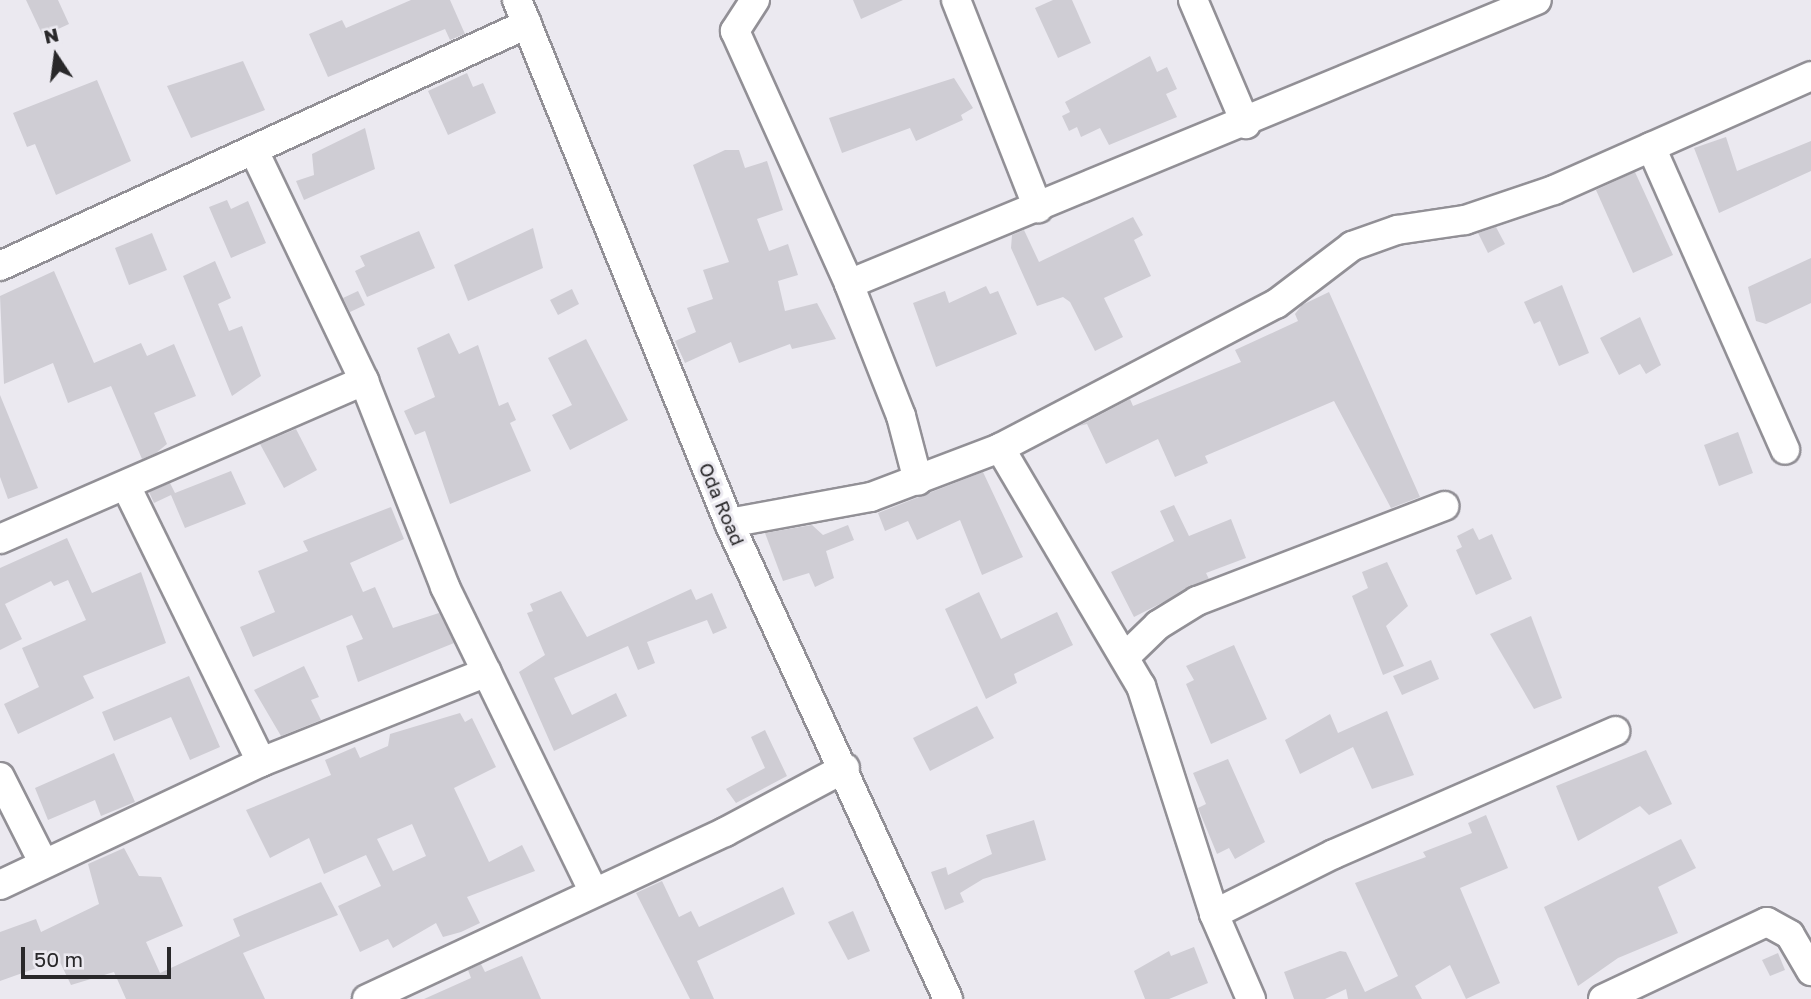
<!DOCTYPE html>
<style>
body{margin:0}
#map{position:relative;width:1811px;height:999px;overflow:hidden;background:#ebe9f0;font-family:"Golos Text",sans-serif}
div>[style]{position:absolute}
[style*='--x']{left:calc(var(--x)*1px);top:calc(var(--y)*1px);width:calc(var(--w)*1px);rotate:calc(var(--a)*1deg)}
.building>*{inset:0;background:#cfcdd4}
.roads{filter:drop-shadow(2px 0 #929096) drop-shadow(-2px 0 #929096) drop-shadow(0 2px #929096) drop-shadow(0 -2px #929096)}
.minor>*{height:28px;margin:-14px;padding:0 14px;transform-origin:14px;border-radius:14px;background:#fff}
span{translate:-50% -50%;white-space:nowrap;text-align:center;line-height:1.15;-webkit-text-stroke:6px #ebe9f0;paint-order:stroke}
.street-label{font-size:19px;color:#29282a}
.north{position:absolute;left:21px;top:21px;width:70px;height:70px;-webkit-text-stroke:5px #ebe9f0;paint-order:stroke;rotate:347deg;font-size:19px;font-weight:700;line-height:28px;text-align:center;color:#29282a}
.north::after{content:'';display:block;margin:auto;width:24px;height:32px;background:#29282a;clip-path:polygon(50% 0,100% 100%,50% 72%,0 100%)}
.scale{position:absolute;left:21px;top:947px;width:150px;height:32px;box-sizing:border-box;border:4px solid #29282a;border-top:0;padding-left:9px;font-size:21px;line-height:24px;white-space:nowrap;color:#29282a;-webkit-text-stroke:5px #ebe9f0;paint-order:stroke}
</style>
<div id="map">
<div class="building">
<div style="clip-path:polygon(26px 0,58px 0,69px 24px,43px 36px)"></div>
<div style="clip-path:polygon(411px 0,450px 0,465px 34px,450px 40px,445px 29px,328px 77px,309px 34px,342px 20px,346px 28px)"></div>
<div style="clip-path:polygon(853px 0,903px 0,861px 19px)"></div>
<div style="clip-path:polygon(1053px 0,1072px 0,1091px 43px,1058px 58px,1035px 8px)"></div>
<div style="clip-path:polygon(1150px 56px,1157px 72px,1167px 67px,1177px 89px,1166px 94px,1177px 117px,1109px 145px,1100px 128px,1081px 137px,1077px 127px,1069px 131px,1062px 116px,1070px 112px,1065px 102px)"></div>
<div style="clip-path:polygon(243px 61px,265px 110px,191px 138px,167px 86px)"></div>
<div style="clip-path:polygon(467px 73px,473px 87px,483px 83px,496px 113px,448px 135px,428px 91px)"></div>
<div style="clip-path:polygon(954px 78px,973px 108px,961px 115px,963px 120px,916px 141px,910px 128px,842px 153px,829px 118px)"></div>
<div style="clip-path:polygon(97px 80px,131px 161px,56px 195px,35px 144px,27px 147px,13px 113px)"></div>
<div style="clip-path:polygon(365px 128px,375px 169px,304px 200px,296px 181px,314px 175px,312px 154px)"></div>
<div style="clip-path:polygon(1726px 137px,1737px 171px,1811px 141px,1811px 171px,1719px 213px,1694px 148px)"></div>
<div style="clip-path:polygon(725px 150px,739px 150px,745px 168px,767px 161px,783px 210px,757px 219px,769px 251px,788px 244px,798px 275px,778px 281px,785px 311px,817px 303px,836px 339px,792px 349px,790px 344px,739px 363px,731px 342px,685px 363px,675px 341px,696px 332px,687px 308px,713px 299px,703px 270px,729px 262px,693px 165px)"></div>
<div style="clip-path:polygon(1635px 172px,1673px 255px,1633px 273px,1596px 190px)"></div>
<div style="clip-path:polygon(227px 200px,231px 209px,248px 201px,266px 243px,231px 258px,209px 207px)"></div>
<div style="clip-path:polygon(1133px 217px,1143px 235px,1134px 240px,1151px 276px,1104px 298px,1123px 337px,1095px 351px,1070px 302px,1063px 297px,1037px 306px,1011px 248px,1012px 235px,1024px 230px,1039px 262px)"></div>
<div style="clip-path:polygon(1496px 227px,1505px 244px,1488px 253px,1478px 233px)"></div>
<div style="clip-path:polygon(533px 228px,543px 268px,468px 301px,454px 265px)"></div>
<div style="clip-path:polygon(419px 231px,435px 268px,367px 297px,355px 271px,365px 266px,360px 256px)"></div>
<div style="clip-path:polygon(152px 233px,167px 270px,129px 285px,115px 248px)"></div>
<div style="clip-path:polygon(1811px 258px,1811px 303px,1766px 324px,1756px 321px,1748px 287px)"></div>
<div style="clip-path:polygon(215px 261px,231px 298px,218px 304px,229px 331px,242px 326px,261px 376px,232px 396px,183px 276px)"></div>
<div style="clip-path:polygon(54px 271px,94px 363px,141px 343px,147px 356px,174px 344px,196px 396px,154px 413px,167px 444px,156px 453px,142px 459px,111px 386px,68px 403px,53px 363px,4px 384px,0 296px)"></div>
<div style="clip-path:polygon(1562px 285px,1589px 353px,1559px 366px,1540px 321px,1534px 324px,1524px 302px)"></div>
<div style="clip-path:polygon(986px 286px,990px 294px,998px 291px,1017px 334px,936px 367px,913px 303px,945px 291px,949px 303px)"></div>
<div style="clip-path:polygon(572px 289px,579px 304px,558px 315px,550px 300px)"></div>
<div style="clip-path:polygon(358px 291px,365px 305px,350px 312px,343px 298px)"></div>
<div style="clip-path:polygon(1329px 292px,1420px 497px,1391px 508px,1334px 401px,1205px 456px,1208px 463px,1175px 477px,1158px 439px,1106px 464px,1087px 424px,1079px 426px,1130px 399px,1133px 406px,1241px 362px,1235px 350px,1298px 321px,1295px 314px,1302px 305px)"></div>
<div style="clip-path:polygon(1640px 317px,1661px 365px,1646px 374px,1640px 364px,1619px 375px,1600px 338px)"></div>
<div style="clip-path:polygon(449px 333px,459px 354px,478px 345px,499px 406px,508px 402px,516px 420px,510px 423px,531px 471px,450px 504px,425px 431px,415px 435px,404px 411px,435px 397px,417px 348px)"></div>
<div style="clip-path:polygon(586px 339px,628px 420px,570px 450px,552px 415px,572px 405px,548px 358px)"></div>
<div style="clip-path:polygon(0 395px,38px 488px,8px 499px,0 477px)"></div>
<div style="clip-path:polygon(296px 429px,317px 470px,284px 488px,260px 444px)"></div>
<div style="clip-path:polygon(1738px 432px,1753px 473px,1719px 486px,1704px 445px)"></div>
<div style="clip-path:polygon(231px 471px,246px 504px,185px 528px,171px 495px,154px 503px,149px 492px,170px 483px,175px 493px)"></div>
<div style="clip-path:polygon(983px 472px,1023px 557px,982px 575px,960px 520px,917px 540px,908px 521px,885px 531px,878px 513px)"></div>
<div style="clip-path:polygon(1174px 505px,1189px 536px,1231px 519px,1246px 558px,1206px 573px,1209px 579px,1134px 617px,1111px 572px,1174px 541px,1160px 511px)"></div>
<div style="clip-path:polygon(391px 507px,404px 539px,350px 563px,363px 592px,375px 587px,393px 628px,439px 613px,454px 643px,358px 682px,346px 646px,363px 639px,352px 615px,253px 657px,240px 627px,275px 612px,258px 571px,308px 551px,303px 541px)"></div>
<div style="clip-path:polygon(812px 525px,823px 535px,848px 525px,854px 540px,826px 551px,834px 578px,815px 587px,809px 573px,783px 581px,765px 533px)"></div>
<div style="clip-path:polygon(1473px 528px,1479px 540px,1492px 534px,1512px 579px,1476px 595px,1456px 550px,1462px 547px,1457px 536px)"></div>
<div style="clip-path:polygon(67px 538px,92px 593px,141px 572px,166px 643px,83px 676px,94px 698px,18px 734px,4px 704px,39px 687px,22px 648px,86px 620px,68px 580px,54px 586px,51px 581px,5px 604px,22px 639px,0 650px,0 568px)"></div>
<div style="clip-path:polygon(1387px 562px,1408px 606px,1386px 626px,1404px 666px,1383px 675px,1352px 596px,1368px 588px,1362px 572px)"></div>
<div style="clip-path:polygon(691px 589px,696px 600px,712px 593px,727px 628px,713px 634px,707px 620px,647px 642px,655px 663px,638px 670px,628px 646px,554px 678px,572px 715px,616px 693px,627px 716px,554px 751px,519px 672px,545px 655px,527px 613px,533px 611px,530px 604px,561px 591px,587px 637px)"></div>
<div style="clip-path:polygon(979px 592px,1001px 639px,1057px 612px,1073px 645px,1014px 674px,1017px 683px,986px 699px,945px 609px)"></div>
<div style="clip-path:polygon(1531px 616px,1562px 698px,1534px 709px,1490px 634px)"></div>
<div style="clip-path:polygon(1234px 645px,1267px 719px,1211px 744px,1186px 684px,1194px 680px,1186px 666px)"></div>
<div style="clip-path:polygon(1431px 660px,1439px 679px,1402px 695px,1393px 676px)"></div>
<div style="clip-path:polygon(304px 666px,319px 697px,311px 700px,321px 720px,281px 736px,254px 690px)"></div>
<div style="clip-path:polygon(189px 676px,220px 747px,190px 760px,171px 717px,114px 741px,102px 712px)"></div>
<div style="clip-path:polygon(977px 706px,994px 738px,930px 771px,913px 738px)"></div>
<div style="clip-path:polygon(1387px 711px,1414px 775px,1372px 789px,1353px 747px,1300px 774px,1285px 740px,1330px 714px,1338px 733px)"></div>
<div style="clip-path:polygon(evenodd,460px 713px,465px 722px,472px 718px,496px 767px,454px 788px,489px 862px,522px 845px,535px 871px,467px 897px,480px 923px,461px 932px,443px 937px,436px 923px,393px 948px,388px 939px,360px 952px,338px 906px,381px 886px,366px 855px,324px 874px,309px 838px,270px 858px,246px 810px,331px 775px,325px 760px,355px 747px,360px 758px,388px 746px,390px 734px,460px 713px,412px 824px,426px 856px,393px 871px,377px 839px,412px 824px)"></div>
<div style="clip-path:polygon(765px 730px,787px 776px,736px 803px,726px 789px,765px 768px,751px 737px)"></div>
<div style="clip-path:polygon(1646px 750px,1672px 804px,1649px 815px,1640px 806px,1578px 841px,1556px 786px)"></div>
<div style="clip-path:polygon(114px 753px,135px 802px,101px 816px,95px 800px,48px 820px,35px 788px)"></div>
<div style="clip-path:polygon(1228px 759px,1265px 842px,1235px 859px,1229px 848px,1217px 854px,1198px 808px,1206px 804px,1193px 773px)"></div>
<div style="clip-path:polygon(1486px 815px,1508px 868px,1460px 888px,1500px 983px,1466px 999px,1450px 965px,1415px 986px,1422px 999px,1348px 999px,1346px 989px,1325px 999px,1294px 999px,1284px 972px,1340px 951px,1346px 952px,1365px 992px,1398px 976px,1355px 883px,1426px 857px,1423px 852px,1472px 833px,1468px 823px)"></div>
<div style="clip-path:polygon(1034px 820px,1046px 860px,983px 879px,960px 893px,964px 902px,945px 910px,931px 872px,946px 867px,948px 875px,992px 854px,986px 835px)"></div>
<div style="clip-path:polygon(1681px 839px,1696px 868px,1658px 887px,1678px 933px,1618px 958px,1578px 986px,1544px 907px)"></div>
<div style="clip-path:polygon(124px 848px,139px 876px,161px 877px,183px 926px,146px 942px,160px 973px,240px 936px,233px 919px,321px 882px,338px 915px,243px 953px,265px 999px,126px 999px,114px 972px,71px 985px,59px 960px,0 981px,0 932px,36px 919px,41px 932px,99px 904px,88px 864px)"></div>
<div style="clip-path:polygon(662px 881px,679px 917px,691px 911px,699px 927px,783px 887px,795px 914px,697px 961px,714px 999px,690px 999px,636px 893px)"></div>
<div style="clip-path:polygon(853px 911px,870px 951px,848px 960px,828px 922px)"></div>
<div style="clip-path:polygon(1194px 947px,1208px 983px,1169px 999px,1145px 999px,1134px 971px,1169px 951px,1171px 956px)"></div>
<div style="clip-path:polygon(1778px 953px,1785px 970px,1770px 976px,1762px 960px)"></div>
<div style="clip-path:polygon(522px 956px,541px 999px,424px 999px,471px 978px,468px 970px,481px 964px,485px 972px)"></div>
</div>
<div class="roads">
<div class="minor">
<div style="--x:517;--y:0;--w:564;--a:67.93"></div>
<div style="--x:729;--y:523;--w:524;--a:65.29"></div>
<div style="--x:755;--y:0;--w:37;--a:123"></div>
<div style="--x:735;--y:31;--w:277;--a:65.7"></div>
<div style="--x:849;--y:284;--w:142;--a:68.5"></div>
<div style="--x:901;--y:416;--w:67;--a:75.3"></div>
<div style="--x:956;--y:0;--w:224;--a:68.5"></div>
<div style="--x:1193;--y:0;--w:135;--a:66.9"></div>
<div style="--x:1651;--y:147;--w:331;--a:66.1"></div>
<div style="--x:255;--y:153;--w:253;--a:64.4"></div>
<div style="--x:364;--y:381;--w:221;--a:68.5"></div>
<div style="--x:445;--y:587;--w:336;--a:64"></div>
<div style="--x:0;--y:266;--w:580;--a:-24.66"></div>
<div style="--x:849;--y:284;--w:744;--a:-22.43"></div>
<div style="--x:1000;--y:448;--w:277;--a:59.4"></div>
<div style="--x:1141;--y:686;--w:239;--a:72.2"></div>
<div style="--x:1214;--y:914;--w:93;--a:66.5"></div>
<div style="--x:127;--y:488;--w:305;--a:63.9"></div>
<div style="--x:729;--y:523;--w:144;--a:-10.4"></div>
<div style="--x:871;--y:497;--w:138;--a:-20.8"></div>
<div style="--x:1000;--y:448;--w:311;--a:-27.6"></div>
<div style="--x:1276;--y:304;--w:96;--a:-37.3"></div>
<div style="--x:1352;--y:246;--w:48;--a:-19.6"></div>
<div style="--x:1397;--y:230;--w:69;--a:-8.4"></div>
<div style="--x:1465;--y:220;--w:94;--a:-18.6"></div>
<div style="--x:1554;--y:190;--w:281;--a:-23.9"></div>
<div style="--x:0;--y:539;--w:397;--a:-23.5"></div>
<div style="--x:1125;--y:657;--w:46;--a:-44.1"></div>
<div style="--x:1158;--y:625;--w:46;--a:-31.6"></div>
<div style="--x:1197;--y:601;--w:265;--a:-21"></div>
<div style="--x:0;--y:777;--w:95;--a:63.2"></div>
<div style="--x:0;--y:885;--w:289;--a:-25.2"></div>
<div style="--x:261;--y:762;--w:243;--a:-21.7"></div>
<div style="--x:1214;--y:914;--w:134;--a:-26.6"></div>
<div style="--x:1334;--y:854;--w:307;--a:-23.6"></div>
<div style="--x:367;--y:999;--w:395;--a:-25"></div>
<div style="--x:725;--y:832;--w:136;--a:-28.1"></div>
<div style="--x:1603;--y:999;--w:181;--a:-25.2"></div>
<div style="--x:1767;--y:922;--w:26;--a:29"></div>
<div style="--x:1790;--y:935;--w:42;--a:59.7"></div>
</div>
</div>
<div class="street-label">
<span style="left:722px;top:504px;rotate:67deg">Oda Road</span>
</div>
<div class="north">N</div>
<div class="scale">50 m</div>
</div>
